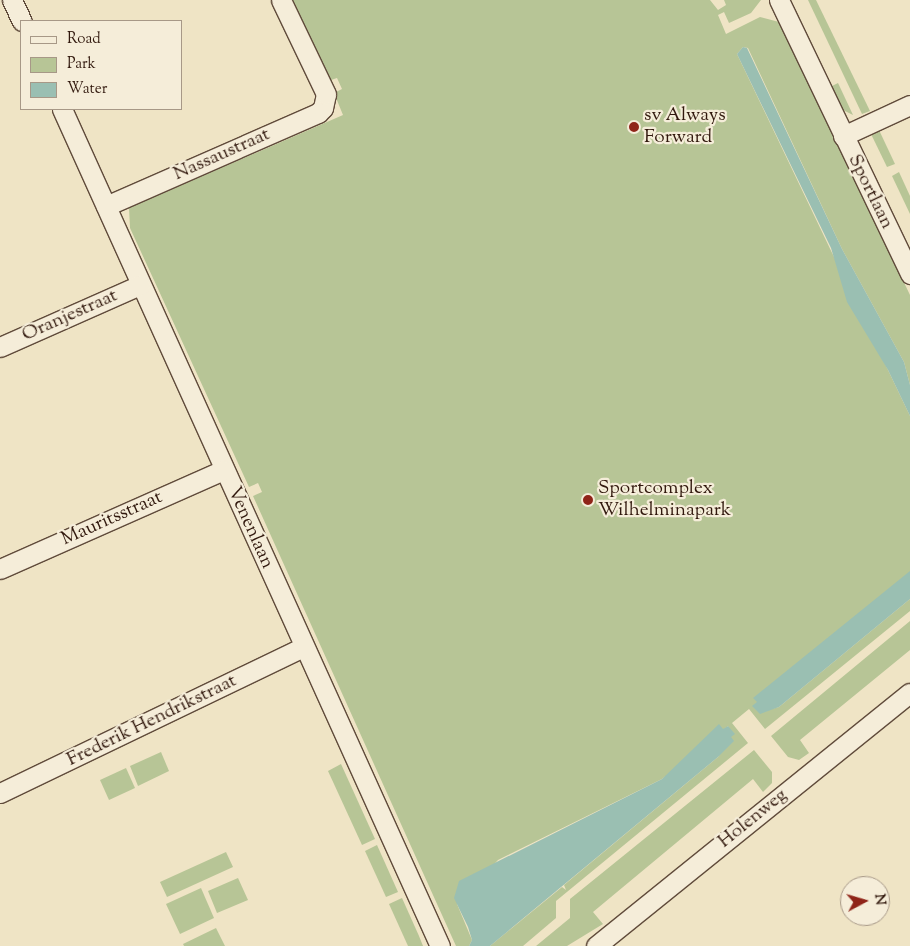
<!DOCTYPE html>
<style>
body{margin:0}
#map{position:relative;width:910px;height:946px;overflow:hidden;background:#efe4c5;font-family:"Sorts Mill Goudy",serif}
div>[style]{position:absolute}
[style*='--x']{left:calc(var(--x)*1px);top:calc(var(--y)*1px);width:calc(var(--w)*1px);rotate:calc(var(--a)*1deg)}
.green>*{inset:0;background:#b7c596}
.water>*{inset:0;background:#9abfb2}
.roads{filter:drop-shadow(1px 0 #604b3b) drop-shadow(-1px 0 #604b3b) drop-shadow(0 1px #604b3b) drop-shadow(0 -1px #604b3b)}
.street>*{height:19px;margin:-9.5px;padding:0 9.5px;transform-origin:9.5px;border-radius:9.5px;background:#f5edd9}
.dots>*{width:14px;height:14px;translate:-50% -50%;box-sizing:border-box;border:2px solid #f5edd9;border-radius:50%}
span{translate:-50% -50%;white-space:nowrap;text-align:center;line-height:1.15;-webkit-text-stroke:4.5px #f5edd9;paint-order:stroke}
.poi-label{font-size:19px;color:#31180d}
.left{translate:0 -50%;text-align:left}
.street-label{font-size:19px;color:#31180d}
.legend{position:absolute;left:20px;top:20px;width:162px;height:90px;box-sizing:border-box;background:#f5edd9;border:1px solid #a79887;margin:0;padding:6px 9px;list-style:none;font-size:15px;color:#31180d}
.legend li{display:flex;align-items:center;gap:10px;height:25px}
.legend b{width:25px;border:1px solid #a79887}
.north{position:absolute;left:840px;top:876px;width:50px;height:50px;box-sizing:border-box;background:#f5edd9;border:1px solid #a79887;border-radius:50%;rotate:84deg;font-size:14px;font-weight:700;line-height:20px;text-align:center;color:#31180d}
.north::after{content:'';display:block;margin:auto;width:18px;height:22px;background:#8f2418;clip-path:polygon(50% 0,100% 100%,50% 72%,0 100%)}
</style>
<div id="map">
<div class="green">
<div style="clip-path:polygon(290px 0,710px 0,718px 10px,726px 5px,724px 0,761px 0,751px 13px,729px 23px,724px 12px,718px 15px,726px 34px,760px 17px,779px 22px,910px 295px,910px 385px,904px 362px,842px 249px,748px 48px,743px 47px,737px 54px,910px 416px,910px 580px,753px 706px,764px 711px,779px 707px,910px 599px,910px 611px,765px 729px,749px 709px,732px 723px,748px 743px,556px 901px,556px 918px,523px 946px,490px 946px,562px 887px,566px 890px,564px 885px,718px 757px,731px 737px,728px 726px,662px 779px,498px 860px,457px 904px,472px 940px,469px 946px,456px 946px,253px 496px,262px 492px,258px 483px,249px 487px,130px 228px,129px 208px,343px 115px,334px 93px,342px 89px,337px 78px,328px 81px)"></div>
<div style="clip-path:polygon(808px 0,816px 0,870px 111px,862px 114px)"></div>
<div style="clip-path:polygon(838px 83px,853px 115px,841px 109px,830px 87px)"></div>
<div style="clip-path:polygon(879px 130px,895px 164px,887px 167px,871px 134px)"></div>
<div style="clip-path:polygon(899px 172px,910px 196px,910px 214px,892px 176px)"></div>
<div style="clip-path:polygon(910px 621px,910px 650px,800px 740px,809px 753px,799px 760px,788px 757px,771px 736px)"></div>
<div style="clip-path:polygon(754px 750px,772px 772px,772px 783px,763px 792px,753px 779px,593px 912px,603px 924px,567px 946px,536px 946px,570px 918px,570px 899px)"></div>
<div style="clip-path:polygon(161px 752px,169px 771px,138px 786px,130px 766px)"></div>
<div style="clip-path:polygon(341px 764px,375px 839px,362px 845px,328px 771px)"></div>
<div style="clip-path:polygon(126px 768px,135px 788px,109px 800px,100px 780px)"></div>
<div style="clip-path:polygon(377px 845px,398px 892px,386px 897px,365px 851px)"></div>
<div style="clip-path:polygon(226px 852px,233px 867px,167px 897px,160px 882px)"></div>
<div style="clip-path:polygon(238px 878px,248px 900px,217px 913px,208px 891px)"></div>
<div style="clip-path:polygon(201px 888px,214px 918px,180px 934px,166px 904px)"></div>
<div style="clip-path:polygon(402px 898px,419px 936px,423px 946px,408px 946px,389px 904px)"></div>
<div style="clip-path:polygon(216px 928px,225px 946px,184px 946px,183px 944px)"></div>
</div>
<div class="water">
<div style="clip-path:polygon(743px 47px,747px 48px,842px 249px,904px 362px,910px 385px,910px 416px,888px 370px,847px 302px,831px 248px,737px 54px)"></div>
<div style="clip-path:polygon(910px 571px,910px 599px,779px 707px,760px 714px,752px 706px,757px 702px,753px 698px)"></div>
<div style="clip-path:polygon(719px 724px,723px 729px,728px 726px,735px 734px,731px 737px,734px 741px,718px 757px,490px 946px,469px 946px,472px 940px,468px 927px,454px 898px,459px 881px,662px 779px)"></div>
</div>
<div class="roads">
<div class="street">
<div style="--x:12;--y:0;--w:23;--a:65"></div>
<div style="--x:779;--y:0;--w:304;--a:64.4"></div>
<div style="--x:62;--y:109;--w:918;--a:65.7"></div>
<div style="--x:843;--y:136;--w:74;--a:-24.8"></div>
<div style="--x:106;--y:206;--w:232;--a:-23.7"></div>
<div style="--x:318;--y:113;--w:7;--a:-45"></div>
<div style="--x:323;--y:108;--w:14;--a:-78"></div>
<div style="--x:326;--y:94;--w:104;--a:-115.6"></div>
<div style="--x:0;--y:347;--w:153;--a:-23.9"></div>
<div style="--x:0;--y:569;--w:244;--a:-23.9"></div>
<div style="--x:0;--y:793;--w:336;--a:-25.7"></div>
<div style="--x:596;--y:946;--w:403;--a:-38.9"></div>
</div>
</div>
<div class="dots">
<div style="left:634px;top:127px;background:#8f2418"></div>
<div style="left:588px;top:500px;background:#8f2418"></div>
</div>
<div class="poi-label">
<span class="left" style="left:644px;top:127px">sv Always<br>Forward</span>
<span class="left" style="left:598px;top:500px">Sportcomplex<br>Wilhelminapark</span>
</div>
<div class="street-label">
<span style="left:222px;top:155px;rotate:-24deg">Nassaustraat</span>
<span style="left:870px;top:192px;rotate:64deg">Sportlaan</span>
<span style="left:70px;top:316px;rotate:-24deg">Oranjestraat</span>
<span style="left:112px;top:519px;rotate:-24deg">Mauritsstraat</span>
<span style="left:250px;top:528px;rotate:66deg">Venenlaan</span>
<span style="left:152px;top:721px;rotate:-26deg">Frederik Hendrikstraat</span>
<span style="left:753px;top:819px;rotate:-39deg">Holenweg</span>
</div>
<ul class="legend">
<li><b style="height:6px;background:#f5edd9"></b>Road</li>
<li><b style="height:14px;background:#b7c596"></b>Park</li>
<li><b style="height:14px;background:#9abfb2"></b>Water</li>
</ul>
<div class="north">N</div>
</div>
